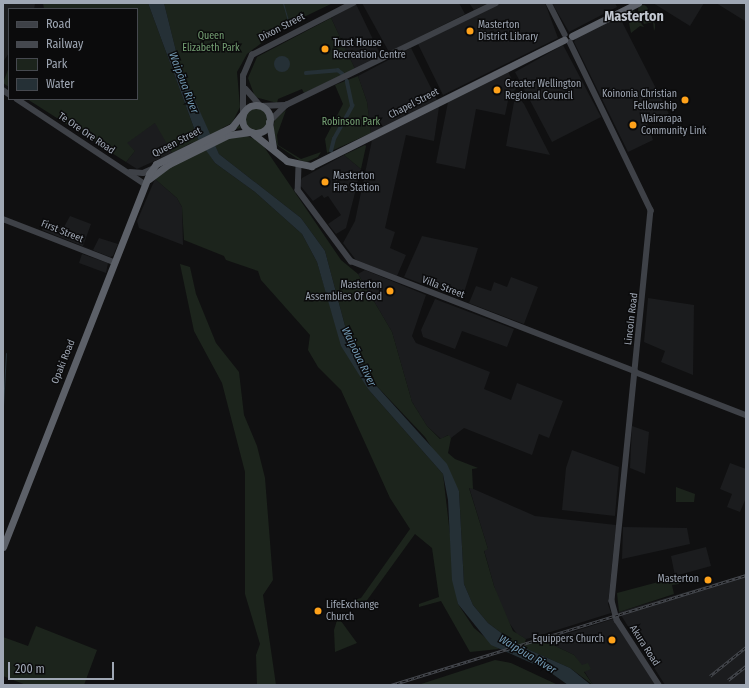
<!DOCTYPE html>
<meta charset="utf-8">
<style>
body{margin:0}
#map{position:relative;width:749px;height:688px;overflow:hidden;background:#101011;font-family:"Fira Sans Condensed",sans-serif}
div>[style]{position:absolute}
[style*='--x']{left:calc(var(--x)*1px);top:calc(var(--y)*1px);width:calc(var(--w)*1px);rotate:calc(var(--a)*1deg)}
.built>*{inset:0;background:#1b1c1e}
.green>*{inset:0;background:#1c241c}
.round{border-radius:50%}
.water>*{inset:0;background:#253036}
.stream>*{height:1px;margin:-0.5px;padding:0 0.5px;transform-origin:0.5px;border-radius:0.5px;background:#253036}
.canal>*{height:3.5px;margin:-1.75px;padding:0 1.75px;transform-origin:1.75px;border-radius:1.75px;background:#253036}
.secondary>*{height:5.5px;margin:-2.75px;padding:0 2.75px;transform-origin:2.75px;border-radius:2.75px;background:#3e4147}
.highway>*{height:7px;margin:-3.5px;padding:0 3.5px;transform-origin:3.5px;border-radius:3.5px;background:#5c6068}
.highway>.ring{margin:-3.5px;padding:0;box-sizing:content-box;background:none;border:7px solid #5c6068;border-radius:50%}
.rail>*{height:2.5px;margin-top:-1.25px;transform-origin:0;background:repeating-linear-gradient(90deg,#0b0b0c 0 3px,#45484e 0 6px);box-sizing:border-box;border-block:1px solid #45484e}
.dots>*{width:11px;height:11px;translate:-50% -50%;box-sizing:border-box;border:2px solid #0b0b0c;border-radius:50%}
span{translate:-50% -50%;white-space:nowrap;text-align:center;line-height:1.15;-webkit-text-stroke:3px #0b0b0c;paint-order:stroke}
.poi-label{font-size:10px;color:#9fa7b4}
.left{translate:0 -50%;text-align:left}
.right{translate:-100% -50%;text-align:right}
.street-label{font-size:10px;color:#9fa7b4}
.park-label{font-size:10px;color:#75a174}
.water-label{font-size:11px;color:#7299b3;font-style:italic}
.district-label{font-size:14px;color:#c1c6cf;font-weight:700}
.frame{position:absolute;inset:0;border:4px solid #9fa7b4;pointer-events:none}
.legend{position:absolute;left:8px;top:8px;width:130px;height:92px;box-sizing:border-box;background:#0b0b0c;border:1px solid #46494f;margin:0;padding:5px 7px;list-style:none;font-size:12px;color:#9fa7b4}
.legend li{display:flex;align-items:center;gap:8px;height:20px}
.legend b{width:20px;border:1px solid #46494f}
.scale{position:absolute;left:8px;top:662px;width:106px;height:18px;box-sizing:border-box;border:2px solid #9fa7b4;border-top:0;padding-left:5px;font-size:12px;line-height:14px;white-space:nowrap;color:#9fa7b4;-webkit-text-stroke:3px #0b0b0c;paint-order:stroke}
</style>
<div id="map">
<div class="built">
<div style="clip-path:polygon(3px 3px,35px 4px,34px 9px,9px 9px,9px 53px,3px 62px)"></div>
<div style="clip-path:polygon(362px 3px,459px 3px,465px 14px,389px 52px)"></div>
<div style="clip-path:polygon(469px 3px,489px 3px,474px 10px)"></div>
<div style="clip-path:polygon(501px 3px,545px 3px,558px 38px,443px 95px,418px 44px)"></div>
<div style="clip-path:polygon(552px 3px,615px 3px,617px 7px,569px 32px)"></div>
<div style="clip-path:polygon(653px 3px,704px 3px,690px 26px)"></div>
<div style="clip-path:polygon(716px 3px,746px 3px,746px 20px,745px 21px)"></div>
<div style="clip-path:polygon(356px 4px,381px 56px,355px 69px,331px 18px)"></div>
<div style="clip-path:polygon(619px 16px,669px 114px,647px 124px,653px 140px,628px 152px,574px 42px,577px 36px)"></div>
<div style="clip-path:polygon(563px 45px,601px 117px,552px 142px,515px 72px)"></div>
<div style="clip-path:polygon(411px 48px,437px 100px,371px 133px,367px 102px,358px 76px)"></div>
<div style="clip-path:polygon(508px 71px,516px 89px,509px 96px,505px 115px,476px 109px,465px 169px,436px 163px,448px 102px)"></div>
<div style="clip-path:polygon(520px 99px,524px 104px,550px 155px,506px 146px,514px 102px)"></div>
<div style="clip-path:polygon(439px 107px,434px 141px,406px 135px,385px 228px,395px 232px,390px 248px,406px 255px,397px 276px,356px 260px,343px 243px,355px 221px,372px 140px)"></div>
<div style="clip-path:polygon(156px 122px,172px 153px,137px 169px,126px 162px,135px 151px,126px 143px)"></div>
<div style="clip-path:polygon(344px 155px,361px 169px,346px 228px,336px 234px,328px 224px,341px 215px,328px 196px,324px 198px,322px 195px,313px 201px,299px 184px,302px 178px)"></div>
<div style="clip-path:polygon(155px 179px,177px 198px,182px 207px,183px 245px,139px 228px,137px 221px)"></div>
<div style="clip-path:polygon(70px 216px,91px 224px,83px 246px,93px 250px,99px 238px,118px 244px,113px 256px,110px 257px,42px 230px,45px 221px,64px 227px)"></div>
<div style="clip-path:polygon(422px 236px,478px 248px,462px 299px,404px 277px)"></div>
<div style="clip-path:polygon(82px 254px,108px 263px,106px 273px,79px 263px)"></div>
<div style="clip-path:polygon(365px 270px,426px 295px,412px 336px,416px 343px,490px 372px,484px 389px,511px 400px,517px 383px,563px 401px,549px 438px,539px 434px,532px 455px,464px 428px,451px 438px,448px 435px,441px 439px,427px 426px,412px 402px,392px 332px,358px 274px)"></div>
<div style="clip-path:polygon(511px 277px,538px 287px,524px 324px,469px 303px,476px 286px,491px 291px,494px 282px,507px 287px)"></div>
<div style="clip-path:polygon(648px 298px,694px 305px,693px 375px,661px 362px,665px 351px,644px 342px)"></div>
<div style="clip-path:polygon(435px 299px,514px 329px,507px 347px,462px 331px,455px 349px,423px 337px,421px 330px)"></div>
<div style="clip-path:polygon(632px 426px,649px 432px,645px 474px,630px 468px)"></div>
<div style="clip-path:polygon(572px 450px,619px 467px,615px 516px,562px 510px,566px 468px)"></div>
<div style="clip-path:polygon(730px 463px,746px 469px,746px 498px,740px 512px,727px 507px,732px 494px,720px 489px)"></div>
<div style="clip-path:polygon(469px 487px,535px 516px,616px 525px,608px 604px,611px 613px,538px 636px,526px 639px,517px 634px,503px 614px,494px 586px,484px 550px,488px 549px)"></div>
<div style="clip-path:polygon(623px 527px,687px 528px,690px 544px,622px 559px)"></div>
<div style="clip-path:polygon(706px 547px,711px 566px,675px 576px,671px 556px)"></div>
<div style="clip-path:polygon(746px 574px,746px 685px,665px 685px,619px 612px)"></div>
<div style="clip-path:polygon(613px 619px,656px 685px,593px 685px,574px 655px,549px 643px,535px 644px)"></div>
</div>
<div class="green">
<div style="clip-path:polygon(43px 3px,148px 3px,198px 139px,211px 138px,180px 67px,164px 3px,333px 3px,281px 28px,247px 54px,237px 72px,240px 107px,232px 123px,222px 128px,224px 132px,238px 124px,241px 128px,231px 130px,260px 141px,341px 260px,358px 274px,392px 332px,412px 402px,427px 426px,440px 439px,449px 435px,451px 438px,448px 453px,455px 459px,478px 468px,472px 469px,473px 489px,469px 488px,488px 549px,484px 551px,494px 586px,513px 631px,526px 639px,525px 642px,549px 643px,574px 655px,582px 665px,588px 663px,591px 669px,584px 672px,593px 685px,570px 668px,516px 644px,488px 623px,473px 605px,464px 584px,459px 491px,425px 437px,372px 381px,348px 337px,325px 251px,301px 218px,219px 154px,212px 140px,206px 149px,215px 163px,255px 192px,302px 234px,317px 262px,332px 312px,368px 389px,443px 474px,458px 604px,474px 628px,499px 649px,470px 652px,441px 601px,419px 607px,419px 604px,439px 597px,432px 548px,415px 534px,365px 603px,342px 609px,338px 605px,361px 598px,410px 529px,390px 498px,341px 390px,318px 367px,308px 350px,310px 335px,261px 280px,258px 271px,226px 260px,224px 256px,184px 240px,182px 207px,177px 198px,155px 179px,193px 142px,172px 153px,155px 123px,127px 143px,135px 151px,126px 162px,27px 99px,137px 99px,137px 9px,44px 9px)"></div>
<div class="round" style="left:638px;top:5px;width:10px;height:10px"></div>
<div class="round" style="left:625px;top:10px;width:12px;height:12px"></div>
<div style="clip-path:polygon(650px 13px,655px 24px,655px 28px,654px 31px,653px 22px,644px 24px,641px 19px)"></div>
<div style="clip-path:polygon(331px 18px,355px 69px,304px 93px,302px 89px,278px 99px,277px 103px,255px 97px,248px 78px,257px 57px)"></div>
<div style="clip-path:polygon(638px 19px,644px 27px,640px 26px,631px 33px,629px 23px)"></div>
<div style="clip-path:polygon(9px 67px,9px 87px,3px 83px)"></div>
<div style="clip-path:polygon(358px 76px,367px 102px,371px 133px,327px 153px,325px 139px,343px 104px,335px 85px)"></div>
<div class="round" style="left:244px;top:107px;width:24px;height:24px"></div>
<div style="clip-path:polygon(286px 110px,277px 135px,278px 145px,301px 159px,321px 152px,318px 157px,307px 162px,299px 160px,277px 145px,273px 128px,275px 119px)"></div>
<div style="clip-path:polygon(365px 145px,366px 146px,361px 169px,344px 155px)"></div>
<div style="clip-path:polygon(180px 264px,190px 267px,196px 294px,216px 343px,239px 372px,244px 415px,257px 446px,265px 478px,273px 580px,263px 595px,276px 685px,257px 685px,256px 655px,260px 644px,245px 594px,245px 472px,222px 383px,194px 331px)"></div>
<div style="clip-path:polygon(676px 487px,695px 494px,694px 502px,676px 502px)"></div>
<div style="clip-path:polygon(677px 577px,679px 584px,672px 585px,674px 594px,619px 612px,617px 593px)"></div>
<div style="clip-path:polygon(338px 617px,357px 643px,335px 652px,334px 630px)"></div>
<div style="clip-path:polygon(36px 626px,97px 650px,84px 685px,26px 685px,3px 676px,3px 637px,28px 646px)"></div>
<div style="clip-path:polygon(495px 660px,511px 663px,558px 685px,418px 685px)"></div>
</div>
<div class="water">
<div style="clip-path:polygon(148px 3px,164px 3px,180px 67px,219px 154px,301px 218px,325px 251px,348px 337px,372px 381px,447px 464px,459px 491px,464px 584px,473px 605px,488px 623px,516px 644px,570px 668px,591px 685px,568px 685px,547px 670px,491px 645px,458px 604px,452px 580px,448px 500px,443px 474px,368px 389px,341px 346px,317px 262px,302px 234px,255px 192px,215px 163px,198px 139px)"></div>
<div class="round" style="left:274px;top:56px;width:16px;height:16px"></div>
</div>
<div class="stream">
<div style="--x:283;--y:3;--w:22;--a:74"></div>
<div style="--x:3;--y:406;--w:53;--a:-86.8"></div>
</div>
<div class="canal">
<div style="--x:306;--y:73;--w:32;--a:-5"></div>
<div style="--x:338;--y:70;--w:6;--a:39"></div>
<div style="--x:331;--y:151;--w:12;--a:-76"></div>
<div style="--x:334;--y:139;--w:38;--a:-61"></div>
<div style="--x:352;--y:106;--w:25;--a:-102"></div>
</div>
<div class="secondary">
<div style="--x:549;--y:3;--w:35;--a:63"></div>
<div style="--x:570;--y:42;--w:187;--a:64.3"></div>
<div style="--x:651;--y:210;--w:393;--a:95.7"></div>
<div style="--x:612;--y:601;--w:20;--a:75"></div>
<div style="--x:617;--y:620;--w:77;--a:57.1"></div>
<div style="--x:246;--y:89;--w:21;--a:49"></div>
<div style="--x:3;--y:90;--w:7;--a:34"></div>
<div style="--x:17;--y:99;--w:154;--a:33.6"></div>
<div style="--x:260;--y:106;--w:25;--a:-2"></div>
<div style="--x:243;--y:112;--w:36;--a:-90"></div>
<div style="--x:243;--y:76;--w:23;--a:-67"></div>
<div style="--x:252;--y:55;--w:114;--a:-27.2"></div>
<div style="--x:270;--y:121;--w:23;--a:-45"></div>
<div style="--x:286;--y:105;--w:233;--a:-25.9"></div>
<div style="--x:299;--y:166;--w:24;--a:92"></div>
<div style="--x:298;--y:190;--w:89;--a:53.3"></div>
<div style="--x:351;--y:261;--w:305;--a:21.2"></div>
<div style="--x:130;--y:172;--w:13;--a:4"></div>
<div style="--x:143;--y:173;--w:10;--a:-24"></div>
<div style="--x:3;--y:219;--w:119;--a:21.2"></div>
<div style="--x:635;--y:372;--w:119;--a:21.2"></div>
</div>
<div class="highway">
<div style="--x:572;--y:36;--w:74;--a:-26.6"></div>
<div class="ring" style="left:242px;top:105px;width:21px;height:21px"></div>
<div style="--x:269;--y:122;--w:25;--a:81"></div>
<div style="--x:251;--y:132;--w:46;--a:38.9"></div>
<div style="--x:287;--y:161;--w:25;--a:12"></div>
<div style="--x:311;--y:166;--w:283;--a:-26.5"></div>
<div style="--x:149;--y:179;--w:25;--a:-37"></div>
<div style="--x:169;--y:164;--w:66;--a:-26.2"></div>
<div style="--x:228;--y:135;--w:22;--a:-8"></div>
<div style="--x:3;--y:547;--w:401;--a:-68.6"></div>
<div style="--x:149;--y:174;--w:12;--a:-55"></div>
<div style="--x:156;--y:164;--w:85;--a:-26"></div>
<div style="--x:232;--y:127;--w:18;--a:-52"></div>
</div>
<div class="rail">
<div style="--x:710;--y:676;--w:46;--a:-38.9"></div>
<div style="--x:728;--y:680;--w:23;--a:-38"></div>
<div style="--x:391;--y:685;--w:372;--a:-17.2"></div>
</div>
<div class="dots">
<div style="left:470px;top:31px;background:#ffa21a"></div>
<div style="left:325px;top:49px;background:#ffa21a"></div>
<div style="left:497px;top:90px;background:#ffa21a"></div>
<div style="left:685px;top:100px;background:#ffa21a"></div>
<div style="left:633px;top:125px;background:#ffa21a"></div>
<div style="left:325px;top:182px;background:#ffa21a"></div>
<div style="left:390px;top:291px;background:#ffa21a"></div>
<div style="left:708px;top:580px;background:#ffa21a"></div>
<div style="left:318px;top:611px;background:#ffa21a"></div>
<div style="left:612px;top:640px;background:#ffa21a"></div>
</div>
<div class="poi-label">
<span class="left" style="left:478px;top:31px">Masterton<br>District Library</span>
<span class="left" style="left:333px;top:49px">Trust House<br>Recreation Centre</span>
<span class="left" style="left:505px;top:90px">Greater Wellington<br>Regional Council</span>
<span class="right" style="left:677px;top:100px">Koinonia Christian<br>Fellowship</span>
<span class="left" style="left:641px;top:125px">Wairarapa<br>Community Link</span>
<span class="left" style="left:333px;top:182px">Masterton<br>Fire Station</span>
<span class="right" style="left:382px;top:291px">Masterton<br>Assemblies Of God</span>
<span class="right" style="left:699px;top:580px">Masterton</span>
<span class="left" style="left:326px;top:611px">LifeExchange<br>Church</span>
<span class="right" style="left:604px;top:640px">Equippers Church</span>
</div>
<div class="street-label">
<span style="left:282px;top:28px;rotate:-27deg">Dixon Street</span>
<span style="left:414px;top:104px;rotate:-27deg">Chapel Street</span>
<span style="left:86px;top:134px;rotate:34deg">Te Ore Ore Road</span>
<span style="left:177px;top:143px;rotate:-27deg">Queen Street</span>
<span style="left:62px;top:232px;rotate:22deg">First Street</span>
<span style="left:443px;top:288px;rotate:21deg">Villa Street</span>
<span style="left:632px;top:319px;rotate:-83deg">Lincoln Road</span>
<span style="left:64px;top:362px;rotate:-68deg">Opaki Road</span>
<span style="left:644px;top:646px;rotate:57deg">Akura Road</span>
</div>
<div class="park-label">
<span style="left:211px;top:42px">Queen<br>Elizabeth Park</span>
<span style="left:351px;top:123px">Robinson Park</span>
</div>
<div class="water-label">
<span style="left:183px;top:83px;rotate:69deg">Waipōua River</span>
<span style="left:358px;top:357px;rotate:64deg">Waipōua River</span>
<span style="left:527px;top:655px;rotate:31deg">Waipōua River</span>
</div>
<div class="district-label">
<span style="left:634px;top:17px">Masterton</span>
</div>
<div class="frame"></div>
<ul class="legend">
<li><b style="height:5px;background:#3e4147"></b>Road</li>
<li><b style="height:5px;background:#45484e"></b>Railway</li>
<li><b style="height:11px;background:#1c241c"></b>Park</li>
<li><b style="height:11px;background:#253036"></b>Water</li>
</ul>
<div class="scale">200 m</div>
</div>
